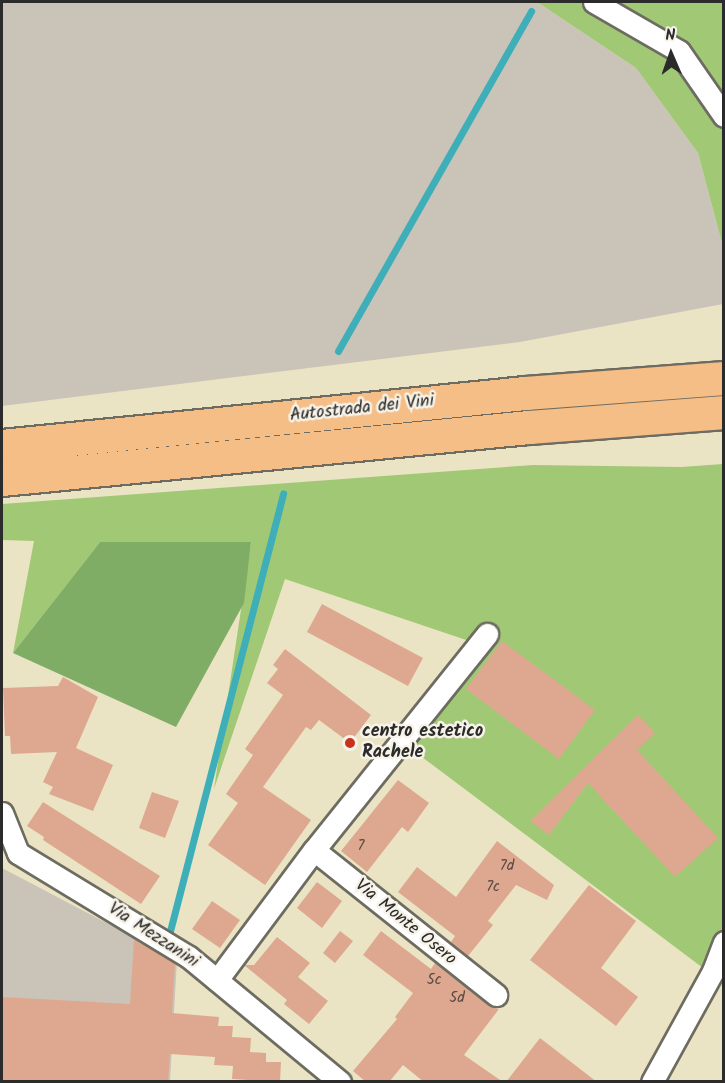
<!DOCTYPE html>
<style>
body{margin:0}
#map{position:relative;width:725px;height:1083px;overflow:hidden;background:#ebe4c4;font-family:Kalam,sans-serif}
div>[style]{position:absolute}
[style*='--x']{left:calc(var(--x)*1px);top:calc(var(--y)*1px);width:calc(var(--w)*1px);rotate:calc(var(--a)*1deg)}
.industrial>*{inset:0;background:#cac3b8}
.green>*{inset:0;background:#a1c975}
.forest>*{inset:0;background:#80ad66}
.stream>*{height:7px;margin:-3.5px;padding:0 3.5px;transform-origin:3.5px;border-radius:3.5px;background:#3eafb8}
.building>*{inset:0;background:#dda88f}
.roads{filter:drop-shadow(2px 0 #6e6c61) drop-shadow(-2px 0 #6e6c61) drop-shadow(0 2px #6e6c61) drop-shadow(0 -2px #6e6c61)}
.street>*{height:21px;margin:-10.5px;padding:0 10.5px;transform-origin:10.5px;border-radius:10.5px;background:#fff}
.highway>*{height:33px;margin:-16.5px;padding:0 16.5px;transform-origin:16.5px;border-radius:16.5px;background:#f6be87}
.dots>*{width:16px;height:16px;translate:-50% -50%;box-sizing:border-box;border:3px solid #f7f3e8;border-radius:50%}
span{translate:-50% -50%;white-space:nowrap;text-align:center;line-height:1.15;-webkit-text-stroke:5px #f7f3e8;paint-order:stroke}
.number-label{font-size:15px;color:#584a44}
.number-label span{-webkit-text-stroke-width:0}
.street-label{font-size:18px;color:#2b2b2b}
.poi-label{font-size:18px;color:#2b2b2b;font-weight:700}
.left{translate:0 -50%;text-align:left}
.frame{position:absolute;inset:0;border:3px solid #2b2b2b;pointer-events:none}
.north{position:absolute;left:641px;top:24px;width:60px;height:60px;-webkit-text-stroke:4px #f7f3e8;paint-order:stroke;rotate:358deg;font-size:16px;font-weight:700;line-height:24px;text-align:center;color:#2b2b2b}
.north::after{content:'';display:block;margin:auto;width:21px;height:27px;background:#2b2b2b;clip-path:polygon(50% 0,100% 100%,50% 72%,0 100%)}
</style>
<div id="map">
<div class="industrial">
<div style="clip-path:polygon(2px 2px,537px 2px,636px 68px,698px 153px,723px 247px,723px 304px,520px 342px,2px 406px)"></div>
<div style="clip-path:polygon(2px 868px,177px 960px,170px 1081px,2px 1081px)"></div>
</div>
<div class="green">
<div style="clip-path:polygon(537px 2px,723px 2px,723px 247px,698px 153px,636px 68px)"></div>
<div style="clip-path:polygon(723px 464px,723px 983px,402px 742px,484px 646px,285px 579px,214px 789px,251px 543px,100px 542px,13px 653px,34px 541px,2px 540px,2px 504px,533px 465px,681px 467px)"></div>
</div>
<div class="forest">
<div style="clip-path:polygon(100px 542px,251px 542px,244px 603px,176px 727px,13px 653px)"></div>
</div>
<div class="stream">
<div style="--x:338;--y:351;--w:391;--a:-60.4"></div>
<div style="--x:170;--y:931;--w:452;--a:-75.5"></div>
</div>
<div class="building">
<div style="clip-path:polygon(322px 604px,423px 658px,408px 686px,307px 632px)"></div>
<div style="clip-path:polygon(502px 641px,595px 710px,559px 759px,466px 689px)"></div>
<div style="clip-path:polygon(285px 649px,371px 715px,350px 743px,319px 720px,311px 730px,306px 727px,263px 787px,311px 820px,265px 885px,208px 845px,238px 803px,226px 794px,253px 755px,245px 749px,283px 695px,267px 683px,278px 669px,273px 665px)"></div>
<div style="clip-path:polygon(63px 677px,98px 697px,76px 748px,113px 765px,93px 811px,49px 794px,53px 787px,43px 782px,57px 752px,11px 754px,10px 736px,5px 736px,3px 688px,58px 686px)"></div>
<div style="clip-path:polygon(638px 715px,655px 733px,637px 750px,718px 838px,675px 877px,588px 783px,549px 835px,530px 821px)"></div>
<div style="clip-path:polygon(398px 780px,429px 803px,408px 832px,402px 827px,367px 872px,341px 851px)"></div>
<div style="clip-path:polygon(152px 792px,179px 801px,165px 838px,139px 828px)"></div>
<div style="clip-path:polygon(43px 802px,160px 876px,141px 904px,43px 840px,44px 837px,27px 826px)"></div>
<div style="clip-path:polygon(497px 841px,554px 885px,547px 900px,516px 885px,488px 921px,493px 925px,468px 956px,451px 942px,455px 936px,398px 892px,417px 867px,456px 897px)"></div>
<div style="clip-path:polygon(317px 882px,342px 901px,322px 928px,297px 908px)"></div>
<div style="clip-path:polygon(589px 885px,636px 921px,601px 968px,638px 997px,616px 1026px,530px 960px)"></div>
<div style="clip-path:polygon(212px 901px,240px 920px,220px 948px,192px 929px)"></div>
<div style="clip-path:polygon(340px 931px,353px 941px,335px 963px,323px 953px)"></div>
<div style="clip-path:polygon(381px 931px,431px 969px,435px 963px,488px 1005px,499px 1009px,464px 1055px,503px 1082px,424px 1082px,403px 1065px,389px 1082px,366px 1082px,353px 1071px,397px 1019px,395px 1017px,413px 993px,363px 955px)"></div>
<div style="clip-path:polygon(277px 937px,310px 963px,298px 977px,328px 1001px,309px 1024px,284px 1004px,287px 1000px,244px 965px,254px 965px)"></div>
<div style="clip-path:polygon(134px 940px,175px 963px,172px 1013px,219px 1017px,218px 1026px,233px 1026px,232px 1037px,251px 1038px,250px 1052px,266px 1053px,266px 1062px,281px 1062px,280px 1082px,232px 1079px,233px 1066px,214px 1065px,215px 1057px,170px 1054px,168px 1082px,2px 1082px,2px 997px,130px 1004px)"></div>
<div style="clip-path:polygon(540px 1038px,597px 1082px,506px 1082px)"></div>
</div>
<div class="roads">
<div class="street">
<div style="--x:594;--y:2;--w:98;--a:30"></div>
<div style="--x:679;--y:51;--w:79;--a:55.3"></div>
<div style="--x:2;--y:813;--w:43;--a:68.2"></div>
<div style="--x:18;--y:853;--w:200;--a:31.3"></div>
<div style="--x:189;--y:957;--w:196;--a:39.6"></div>
<div style="--x:314;--y:850;--w:233;--a:38.5"></div>
<div style="--x:217;--y:980;--w:162;--a:-53.3"></div>
<div style="--x:314;--y:850;--w:277;--a:-51.3"></div>
<div style="--x:652;--y:1082;--w:127;--a:-61.2"></div>
<div style="--x:713;--y:971;--w:31;--a:-69"></div>
</div>
<div class="highway">
<div style="--x:2;--y:446;--w:526;--a:-5.79"></div>
<div style="--x:525;--y:393;--w:200;--a:-4.3"></div>
<div style="--x:2;--y:479;--w:530;--a:-5.64"></div>
<div style="--x:529;--y:427;--w:196;--a:-4.4"></div>
</div>
</div>
<div class="dots">
<div style="left:350px;top:743px;background:#c8321e"></div>
</div>
<div class="number-label">
<span style="left:361px;top:847px">7</span>
<span style="left:507px;top:867px">7d</span>
<span style="left:493px;top:888px">7c</span>
<span style="left:434px;top:981px">5c</span>
<span style="left:457px;top:999px">5d</span>
</div>
<div class="street-label">
<span style="left:362px;top:409px;rotate:-6deg">Autostrada dei Vini</span>
<span style="left:405px;top:923px;rotate:39deg">Via Monte Osero</span>
<span style="left:153px;top:936px;rotate:33deg">Via Mezzanini</span>
</div>
<div class="poi-label">
<span class="left" style="left:362px;top:743px">centro estetico<br>Rachele</span>
</div>
<div class="frame"></div>
<div class="north">N</div>
</div>
